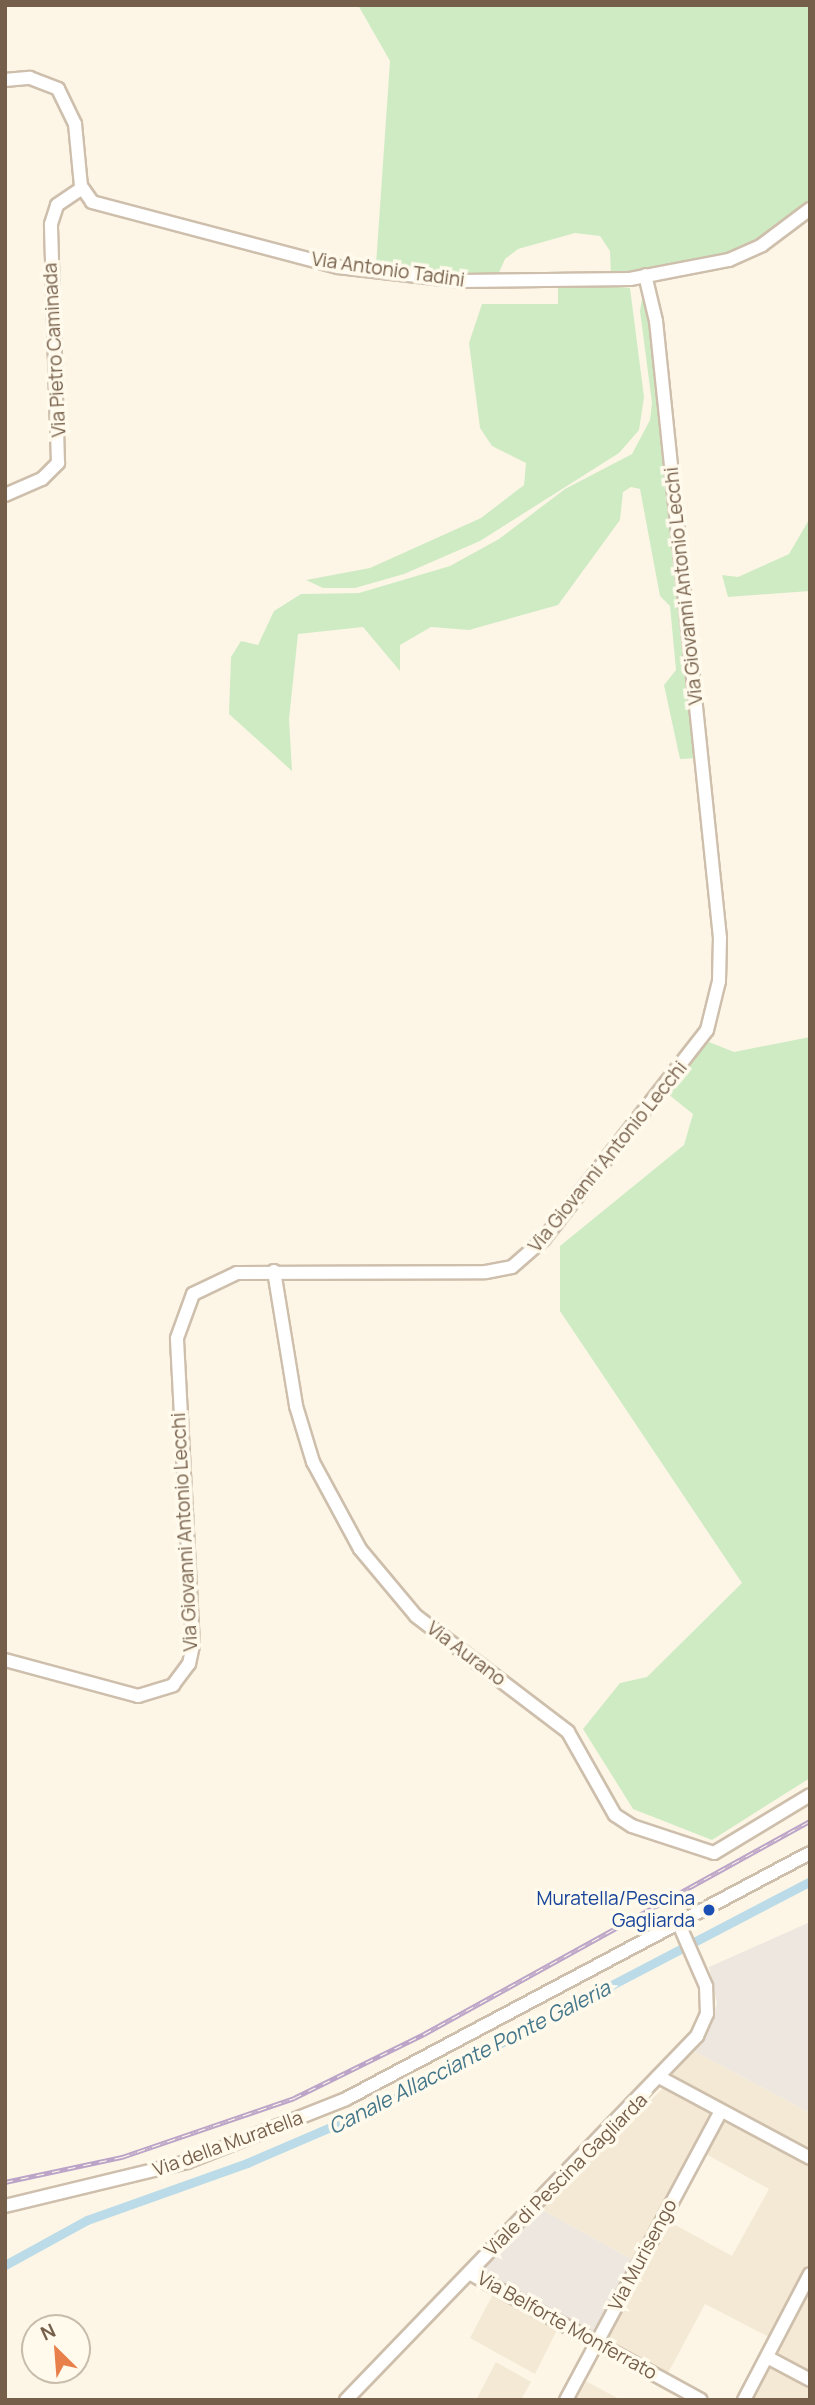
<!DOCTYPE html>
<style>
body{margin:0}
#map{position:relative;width:815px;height:2405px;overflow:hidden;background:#fdf6e6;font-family:Manrope,sans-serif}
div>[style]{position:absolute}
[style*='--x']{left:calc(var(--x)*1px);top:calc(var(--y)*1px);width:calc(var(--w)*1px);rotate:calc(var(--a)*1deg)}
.residential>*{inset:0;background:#f4e9d4}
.industrial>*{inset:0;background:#ede7e0}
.green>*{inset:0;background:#cfebc4}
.canal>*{height:9px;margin:-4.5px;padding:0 4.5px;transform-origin:4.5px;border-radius:4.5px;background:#badbe7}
.roads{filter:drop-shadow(2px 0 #cebfac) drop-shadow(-2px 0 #cebfac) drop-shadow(0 2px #cebfac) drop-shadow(0 -2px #cebfac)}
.minor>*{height:12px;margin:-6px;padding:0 6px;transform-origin:6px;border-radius:6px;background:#fff}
.rail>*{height:5px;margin-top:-2.5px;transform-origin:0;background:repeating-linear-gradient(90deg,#fffaec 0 8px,#bba4c7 0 16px);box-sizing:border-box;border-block:2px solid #bba4c7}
.dots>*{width:19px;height:19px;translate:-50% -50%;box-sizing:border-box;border:4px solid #fffaec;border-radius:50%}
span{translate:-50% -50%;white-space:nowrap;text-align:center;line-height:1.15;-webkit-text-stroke:7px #fffaec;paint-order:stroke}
.street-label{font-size:19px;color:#765f4a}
.transit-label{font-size:19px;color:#164399}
.right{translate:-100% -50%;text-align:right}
.water-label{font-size:21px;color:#43768a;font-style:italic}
.frame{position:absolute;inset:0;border:7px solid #765f4a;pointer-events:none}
.north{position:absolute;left:21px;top:2314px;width:70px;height:70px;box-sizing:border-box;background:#fffaec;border:2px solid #c8bcab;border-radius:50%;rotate:335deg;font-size:19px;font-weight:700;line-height:28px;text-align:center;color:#765f4a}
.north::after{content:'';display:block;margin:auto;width:24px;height:32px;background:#e7804a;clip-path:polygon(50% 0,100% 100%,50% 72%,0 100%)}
</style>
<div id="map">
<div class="residential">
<div style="clip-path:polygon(694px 2051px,810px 2113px,810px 2152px,670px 2077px)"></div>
<div style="clip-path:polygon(664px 2087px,713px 2114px,635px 2261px,542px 2210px)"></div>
<div style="clip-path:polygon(724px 2116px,810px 2164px,810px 2264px,771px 2338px,705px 2304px,667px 2375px,602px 2340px,668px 2221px,732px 2256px,769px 2189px,704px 2153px)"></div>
<div style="clip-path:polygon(810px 2281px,810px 2400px,748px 2400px)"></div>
<div style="clip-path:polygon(494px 2292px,559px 2326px,535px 2374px,470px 2338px)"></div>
<div style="clip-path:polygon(496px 2362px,531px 2382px,521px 2400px,476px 2400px)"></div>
<div style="clip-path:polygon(582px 2379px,621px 2400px,571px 2400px)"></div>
</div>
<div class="industrial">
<div style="clip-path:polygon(810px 1922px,808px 2060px,810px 2113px,694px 2051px,717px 2004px,709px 1967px)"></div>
<div style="clip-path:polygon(542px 2210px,635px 2261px,593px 2334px,478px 2272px)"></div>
</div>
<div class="green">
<div style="clip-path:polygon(358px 5px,810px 5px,810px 202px,743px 250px,715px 260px,658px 265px,611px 277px,610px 251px,600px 236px,575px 233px,518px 249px,505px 259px,497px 277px,376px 265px,390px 61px)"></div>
<div style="clip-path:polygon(585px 284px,630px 288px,644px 397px,639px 430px,619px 453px,480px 541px,404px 574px,355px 588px,323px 588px,306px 580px,370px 568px,481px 518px,524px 485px,526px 463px,492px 446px,480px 428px,469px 343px,482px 304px,558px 304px,558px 288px)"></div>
<div style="clip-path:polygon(643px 293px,649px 301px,700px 758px,680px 759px,664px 685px,676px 670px,670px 606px,660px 596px,640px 489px,631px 487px,623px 492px,620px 520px,558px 605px,469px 630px,431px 627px,400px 645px,400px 671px,363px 627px,298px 634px,289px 719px,292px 771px,229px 714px,231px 657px,241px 641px,258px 645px,274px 611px,301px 594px,359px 593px,450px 566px,499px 539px,565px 489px,632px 454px,650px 420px,652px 403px,640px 311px)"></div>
<div style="clip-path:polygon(810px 518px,810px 591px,728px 597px,722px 575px,738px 577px,789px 554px)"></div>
<div style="clip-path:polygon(810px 1037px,810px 1778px,712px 1840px,633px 1809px,583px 1729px,620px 1683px,647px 1677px,742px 1583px,560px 1311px,560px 1246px,684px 1145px,693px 1114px,668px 1094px,683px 1066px,709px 1042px,734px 1052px)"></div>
</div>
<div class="canal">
<div style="--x:5;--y:2265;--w:94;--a:-28.8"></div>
<div style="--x:87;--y:2220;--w:170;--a:-19.6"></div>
<div style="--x:247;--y:2163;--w:149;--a:-23.3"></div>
<div style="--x:384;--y:2104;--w:481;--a:-27.6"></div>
</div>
<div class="roads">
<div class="minor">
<div style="--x:5;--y:80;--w:25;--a:-5"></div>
<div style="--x:30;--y:78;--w:30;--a:21"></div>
<div style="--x:58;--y:89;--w:39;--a:64"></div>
<div style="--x:75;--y:124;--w:62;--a:84.5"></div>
<div style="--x:81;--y:186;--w:19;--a:55"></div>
<div style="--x:92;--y:202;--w:254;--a:14.8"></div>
<div style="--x:338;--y:267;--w:124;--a:6.5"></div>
<div style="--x:461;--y:281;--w:169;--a:-0.7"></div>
<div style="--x:630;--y:279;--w:101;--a:-10.9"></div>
<div style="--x:729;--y:260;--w:36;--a:-24"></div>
<div style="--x:762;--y:245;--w:60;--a:-36.9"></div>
<div style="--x:5;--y:495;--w:40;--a:-23.4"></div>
<div style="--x:42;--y:479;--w:23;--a:-45"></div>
<div style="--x:58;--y:463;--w:239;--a:-91.7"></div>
<div style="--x:51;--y:224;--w:20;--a:-72"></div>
<div style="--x:57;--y:205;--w:29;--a:-34"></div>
<div style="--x:274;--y:1271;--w:137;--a:80.7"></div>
<div style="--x:296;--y:1406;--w:59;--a:73.1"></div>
<div style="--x:313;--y:1462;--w:99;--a:61.6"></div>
<div style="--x:360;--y:1549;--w:87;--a:50.1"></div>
<div style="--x:416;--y:1616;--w:191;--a:37.3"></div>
<div style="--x:568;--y:1732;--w:95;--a:60.5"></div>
<div style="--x:615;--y:1815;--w:20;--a:33"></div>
<div style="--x:632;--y:1826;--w:86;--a:18.2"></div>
<div style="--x:714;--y:1853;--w:112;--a:-31.1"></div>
<div style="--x:5;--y:1660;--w:138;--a:15.1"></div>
<div style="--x:138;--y:1696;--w:37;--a:-17"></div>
<div style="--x:173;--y:1685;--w:26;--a:-53"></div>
<div style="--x:189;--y:1664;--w:19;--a:-78"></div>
<div style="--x:193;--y:1645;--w:307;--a:-93"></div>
<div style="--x:177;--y:1338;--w:47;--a:-70"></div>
<div style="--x:193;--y:1294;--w:49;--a:-25.5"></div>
<div style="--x:237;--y:1273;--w:249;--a:-0.2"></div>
<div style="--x:486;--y:1272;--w:26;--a:-11"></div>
<div style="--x:512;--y:1267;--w:41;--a:-41.1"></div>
<div style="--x:543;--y:1240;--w:266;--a:-52"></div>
<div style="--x:707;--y:1030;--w:50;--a:-76.2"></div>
<div style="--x:719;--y:981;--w:43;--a:-88.7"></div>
<div style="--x:720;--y:938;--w:620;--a:-95.92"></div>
<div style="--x:656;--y:321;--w:47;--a:-103.4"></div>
<div style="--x:661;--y:2078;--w:169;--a:28.2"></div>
<div style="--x:5;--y:2206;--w:187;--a:-13.6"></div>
<div style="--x:187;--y:2162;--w:171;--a:-21.6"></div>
<div style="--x:346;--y:2099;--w:525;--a:-27.93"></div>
<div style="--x:469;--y:2273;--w:264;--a:28.7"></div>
<div style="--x:767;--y:2357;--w:49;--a:28.1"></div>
<div style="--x:346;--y:2400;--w:506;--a:-46.04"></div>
<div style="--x:697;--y:2036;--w:24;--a:-66"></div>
<div style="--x:707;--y:2014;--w:28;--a:-92"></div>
<div style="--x:706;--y:1986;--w:70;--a:-113.6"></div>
<div style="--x:566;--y:2400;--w:328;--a:-61.8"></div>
<div style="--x:744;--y:2400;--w:142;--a:-62.4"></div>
</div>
</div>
<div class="rail">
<div style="--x:5;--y:2182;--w:120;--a:-12.1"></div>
<div style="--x:122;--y:2157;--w:182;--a:-18.9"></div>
<div style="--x:294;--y:2098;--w:145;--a:-26.2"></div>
<div style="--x:424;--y:2034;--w:441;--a:-28.9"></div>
</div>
<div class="dots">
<div style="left:709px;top:1910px;background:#1a4fb4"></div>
</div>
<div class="street-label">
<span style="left:388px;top:270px;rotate:8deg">Via Antonio Tadini</span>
<span style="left:55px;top:350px;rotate:-93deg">Via Pietro Caminada</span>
<span style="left:684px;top:586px;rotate:-96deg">Via Giovanni Antonio Lecchi</span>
<span style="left:608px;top:1157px;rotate:-51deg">Via Giovanni Antonio Lecchi</span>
<span style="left:185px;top:1532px;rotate:-93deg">Via Giovanni Antonio Lecchi</span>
<span style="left:466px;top:1654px;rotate:37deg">Via Aurano</span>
<span style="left:228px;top:2144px;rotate:-20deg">Via della Muratella</span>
<span style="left:566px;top:2175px;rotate:-45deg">Viale di Pescina Gagliarda</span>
<span style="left:643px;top:2255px;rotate:-62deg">Via Murisengo</span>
<span style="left:567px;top:2326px;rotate:29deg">Via Belforte Monferrato</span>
</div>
<div class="transit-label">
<span class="right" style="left:695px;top:1910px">Muratella/Pescina<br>Gagliarda</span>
</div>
<div class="water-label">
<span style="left:469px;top:2057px;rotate:-27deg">Canale Allacciante Ponte Galeria</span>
</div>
<div class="frame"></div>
<div class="north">N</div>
</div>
